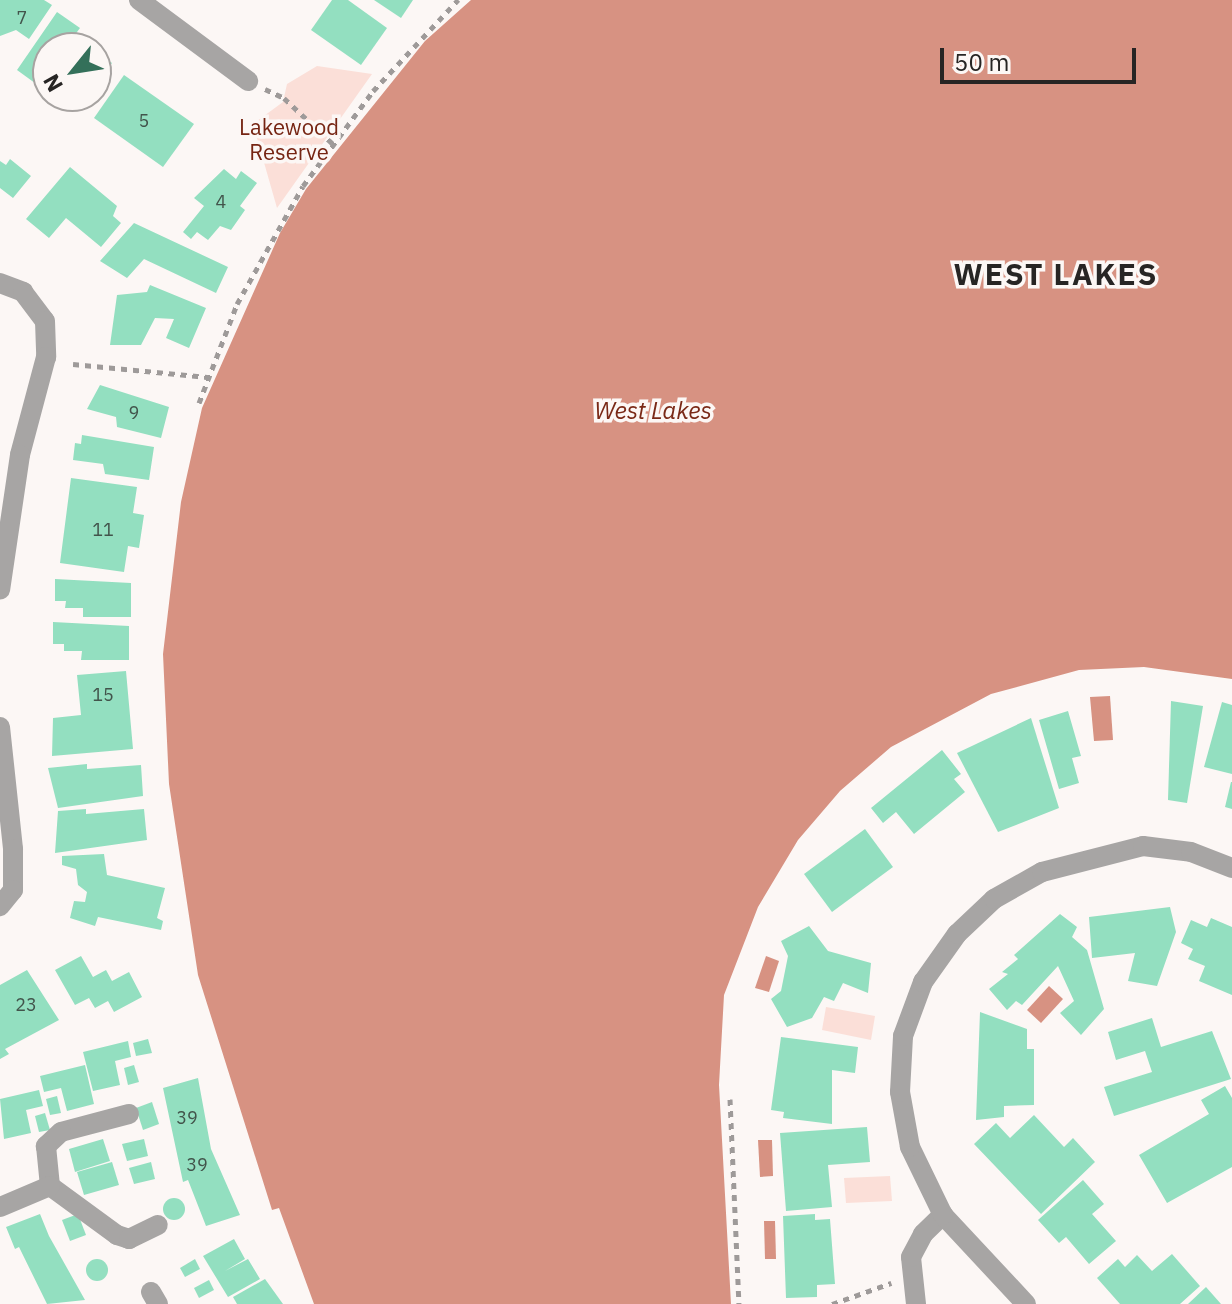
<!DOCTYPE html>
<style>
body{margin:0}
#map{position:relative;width:1232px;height:1304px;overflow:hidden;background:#fcf7f5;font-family:"IBM Plex Sans",sans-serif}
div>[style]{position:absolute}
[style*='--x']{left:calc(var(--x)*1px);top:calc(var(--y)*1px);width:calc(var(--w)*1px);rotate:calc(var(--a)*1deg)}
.green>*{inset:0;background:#fbdfd8}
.water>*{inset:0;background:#d79282}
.building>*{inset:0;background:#93dfc0}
.round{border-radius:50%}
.path>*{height:5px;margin-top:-2.5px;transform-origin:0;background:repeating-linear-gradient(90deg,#9e9a99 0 6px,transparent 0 12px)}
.street>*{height:20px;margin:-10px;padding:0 10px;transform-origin:10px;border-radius:10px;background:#a7a5a4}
span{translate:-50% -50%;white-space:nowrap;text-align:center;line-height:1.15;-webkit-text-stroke:7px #fcf7f5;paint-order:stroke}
.number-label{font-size:18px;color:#42544b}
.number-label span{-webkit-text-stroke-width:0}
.park-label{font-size:22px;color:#762513}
.water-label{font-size:24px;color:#7a2917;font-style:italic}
.district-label{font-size:30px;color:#272524;font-weight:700;letter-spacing:2px}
.north{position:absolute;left:32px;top:32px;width:80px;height:80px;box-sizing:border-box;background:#fcf7f5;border:2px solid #a7a3a1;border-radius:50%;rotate:240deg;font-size:22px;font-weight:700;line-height:32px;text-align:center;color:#272524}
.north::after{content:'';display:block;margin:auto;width:28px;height:36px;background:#34705a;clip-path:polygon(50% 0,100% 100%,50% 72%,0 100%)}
.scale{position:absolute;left:940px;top:48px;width:196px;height:36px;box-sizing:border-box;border:4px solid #272524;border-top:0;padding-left:10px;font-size:24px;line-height:28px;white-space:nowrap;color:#272524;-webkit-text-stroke:6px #fcf7f5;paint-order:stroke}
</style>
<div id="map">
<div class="green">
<div style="clip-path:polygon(317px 66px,372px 74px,277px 208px,253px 124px,283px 102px,287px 84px)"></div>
<div style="clip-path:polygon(826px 1007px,875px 1016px,871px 1040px,822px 1030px)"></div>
<div style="clip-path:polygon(890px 1176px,892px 1201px,846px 1203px,844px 1178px)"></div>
</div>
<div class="water">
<div style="clip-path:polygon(471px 0,1232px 0,1232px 679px,1144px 667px,1079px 670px,991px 694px,891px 747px,840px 791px,798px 840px,758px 907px,724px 995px,719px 1085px,731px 1304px,314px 1304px,279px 1208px,272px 1210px,198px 975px,169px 784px,163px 654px,181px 502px,202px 408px,280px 233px,306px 189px,425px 41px)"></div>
<div style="clip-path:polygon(1110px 696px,1113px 740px,1094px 741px,1090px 697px)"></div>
<div style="clip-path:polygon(766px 956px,779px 961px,769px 992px,755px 988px)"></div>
<div style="clip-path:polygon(1049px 986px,1063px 999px,1041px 1023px,1027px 1010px)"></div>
<div style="clip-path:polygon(758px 1140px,772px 1140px,773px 1176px,760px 1177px)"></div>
<div style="clip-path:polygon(764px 1221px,775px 1221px,776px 1259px,765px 1259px)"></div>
</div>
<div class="building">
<div style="clip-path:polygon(0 0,44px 0,52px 5px,29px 39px,16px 30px,0 36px)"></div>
<div style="clip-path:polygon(332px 0,348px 0,387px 28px,361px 65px,311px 30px)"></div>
<div style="clip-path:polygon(374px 0,413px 0,401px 18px)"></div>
<div style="clip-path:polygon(57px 12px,80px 28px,74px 36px,91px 48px,48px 48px,48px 73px,39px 86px,17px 70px)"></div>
<div style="clip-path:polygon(96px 52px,112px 63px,96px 85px)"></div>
<div style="clip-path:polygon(124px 75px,194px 124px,163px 167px,94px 118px)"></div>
<div style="clip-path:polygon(10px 159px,31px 176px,13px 198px,0 188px,0 161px,6px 165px)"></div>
<div style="clip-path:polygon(70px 167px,117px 206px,113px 216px,121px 223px,101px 247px,66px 218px,49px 238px,26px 219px)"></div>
<div style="clip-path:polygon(224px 169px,236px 179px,241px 171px,257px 183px,240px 206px,245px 210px,231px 230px,220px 226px,208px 240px,197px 232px,191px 239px,183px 232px,204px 206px,194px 198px)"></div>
<div style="clip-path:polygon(134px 223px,228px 267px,216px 293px,144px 259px,127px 278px,100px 261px)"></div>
<div style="clip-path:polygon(150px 285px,206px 308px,189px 348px,166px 338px,174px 319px,155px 318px,141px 345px,110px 345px,117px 295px,147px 292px)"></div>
<div style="clip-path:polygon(100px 385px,169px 407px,161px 438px,117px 427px,116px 417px,87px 409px)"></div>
<div style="clip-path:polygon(82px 435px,154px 447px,149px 480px,105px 474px,103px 464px,73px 460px,75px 443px,81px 444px)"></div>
<div style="clip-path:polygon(71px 478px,137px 487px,133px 513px,144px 515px,139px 548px,128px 546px,124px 572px,60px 563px)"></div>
<div style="clip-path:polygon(55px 579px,131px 583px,131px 617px,83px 617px,83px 608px,65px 608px,66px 601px,55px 601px)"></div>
<div style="clip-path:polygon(53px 622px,129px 626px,129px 660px,81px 660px,82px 651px,64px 651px,64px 644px,53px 644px)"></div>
<div style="clip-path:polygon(126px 671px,133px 749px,52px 756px,53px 718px,81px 715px,77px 675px)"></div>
<div style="clip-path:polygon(1171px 701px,1203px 706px,1187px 803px,1168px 800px)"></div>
<div style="clip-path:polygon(1222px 702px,1232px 705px,1232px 774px,1204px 767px)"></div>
<div style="clip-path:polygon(1068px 711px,1081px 756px,1072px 758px,1079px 783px,1059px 789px,1039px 720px)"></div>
<div style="clip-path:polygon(1031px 718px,1059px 808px,998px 832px,957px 753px)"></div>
<div style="clip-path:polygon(942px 750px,961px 774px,954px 779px,965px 792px,914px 834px,896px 812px,883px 823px,871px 808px)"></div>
<div style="clip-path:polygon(87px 764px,87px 769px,141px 765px,143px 796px,58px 808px,48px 768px)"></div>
<div style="clip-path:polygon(1231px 782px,1232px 782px,1232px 809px,1225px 807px)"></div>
<div style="clip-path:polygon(86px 809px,86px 814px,144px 809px,147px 840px,55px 853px,58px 811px)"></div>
<div style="clip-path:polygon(865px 829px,893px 867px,832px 912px,804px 874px)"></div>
<div style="clip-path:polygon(104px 854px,107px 875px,165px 888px,157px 918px,163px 921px,161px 930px,98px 917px,95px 926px,70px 918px,74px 901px,85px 902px,87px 892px,78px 885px,76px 869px,62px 865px,62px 856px)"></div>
<div style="clip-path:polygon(1170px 907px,1176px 932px,1157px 986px,1128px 981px,1135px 953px,1092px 958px,1089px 917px)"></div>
<div style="clip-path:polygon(1060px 914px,1077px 927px,1072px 937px,1087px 950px,1104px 1009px,1081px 1035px,1060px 1013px,1074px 1001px,1058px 966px,1022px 1005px,1016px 1001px,1007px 1010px,989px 989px,1008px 974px,1002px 972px,1018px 959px,1014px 955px)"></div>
<div style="clip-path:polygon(1211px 918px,1232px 927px,1232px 995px,1199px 981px,1205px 966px,1188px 959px,1193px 949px,1181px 943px,1191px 920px,1207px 927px)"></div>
<div style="clip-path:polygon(809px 926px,828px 951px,871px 963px,868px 993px,843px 983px,834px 1001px,824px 997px,812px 1018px,787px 1027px,771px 999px,781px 991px,788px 956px,781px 941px)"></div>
<div style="clip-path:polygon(81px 956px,93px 977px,106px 970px,112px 981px,129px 972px,142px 997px,114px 1012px,108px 1001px,95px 1008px,89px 998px,75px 1005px,55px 970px)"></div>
<div style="clip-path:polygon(27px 970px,59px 1020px,5px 1049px,9px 1054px,0 1059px,0 985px)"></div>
<div style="clip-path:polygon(980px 1012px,1027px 1029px,1027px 1049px,1034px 1049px,1034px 1105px,1004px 1106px,1004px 1117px,976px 1120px)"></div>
<div style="clip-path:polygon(1152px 1018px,1161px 1047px,1212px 1031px,1231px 1079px,1114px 1116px,1104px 1087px,1152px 1072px,1145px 1051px,1116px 1060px,1108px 1032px)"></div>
<div style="clip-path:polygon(781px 1037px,858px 1047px,855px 1073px,832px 1070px,832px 1124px,783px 1118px,784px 1112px,771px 1110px)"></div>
<div style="clip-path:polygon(148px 1039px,152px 1053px,136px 1056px,133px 1043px)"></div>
<div style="clip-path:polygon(128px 1041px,131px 1057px,115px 1061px,120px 1085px,93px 1091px,83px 1052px)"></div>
<div style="clip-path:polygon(85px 1065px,94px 1104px,67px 1111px,61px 1088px,44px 1092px,40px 1076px)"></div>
<div style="clip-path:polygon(134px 1065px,139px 1082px,128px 1085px,124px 1068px)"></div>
<div style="clip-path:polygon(198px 1078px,211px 1149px,240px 1215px,206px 1226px,188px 1180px,183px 1182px,163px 1088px)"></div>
<div style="clip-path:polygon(1225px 1086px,1232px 1098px,1232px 1167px,1167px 1203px,1139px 1155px,1209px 1114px,1201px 1100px)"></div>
<div style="clip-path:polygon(39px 1090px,43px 1106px,26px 1110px,31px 1133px,4px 1139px,0 1099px)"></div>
<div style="clip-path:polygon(57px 1096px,61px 1113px,50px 1115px,46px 1099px)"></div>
<div style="clip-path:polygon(152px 1102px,159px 1124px,143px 1130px,136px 1108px)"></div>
<div style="clip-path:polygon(45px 1113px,50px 1130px,39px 1132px,35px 1116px)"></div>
<div style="clip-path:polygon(1034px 1115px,1064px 1147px,1073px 1138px,1095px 1162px,1041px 1214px,974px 1144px,996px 1123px,1010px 1138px)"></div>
<div style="clip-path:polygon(867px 1127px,870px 1162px,828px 1165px,832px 1207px,786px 1211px,780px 1133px)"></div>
<div style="clip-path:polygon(103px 1139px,110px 1161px,75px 1172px,69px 1149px)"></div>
<div style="clip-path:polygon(144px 1139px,148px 1156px,127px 1161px,122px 1144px)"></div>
<div style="clip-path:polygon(112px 1162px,119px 1185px,84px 1195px,77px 1172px)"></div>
<div style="clip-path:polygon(151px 1162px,155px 1179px,134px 1184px,129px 1168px)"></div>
<div style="clip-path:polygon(1083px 1180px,1104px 1204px,1092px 1214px,1116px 1241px,1089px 1264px,1066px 1237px,1059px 1243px,1038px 1220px)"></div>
<div class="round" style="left:163px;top:1198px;width:22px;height:22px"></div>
<div style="clip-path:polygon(40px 1214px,49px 1236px,85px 1300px,47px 1304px,19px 1247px,15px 1249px,6px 1227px)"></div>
<div style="clip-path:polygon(78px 1214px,86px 1235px,70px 1241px,62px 1220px)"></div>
<div style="clip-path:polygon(815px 1214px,815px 1220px,830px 1219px,835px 1284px,817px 1285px,817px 1297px,786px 1298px,783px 1216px)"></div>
<div style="clip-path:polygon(234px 1239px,245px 1259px,225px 1271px,248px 1259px,260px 1279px,228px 1297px,203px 1256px)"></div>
<div style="clip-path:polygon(1172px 1254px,1200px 1286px,1180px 1304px,1120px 1304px,1097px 1278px,1118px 1259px,1125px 1267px,1137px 1255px,1152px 1271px)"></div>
<div class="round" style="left:86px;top:1259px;width:22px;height:22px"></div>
<div style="clip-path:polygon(195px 1259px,200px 1269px,185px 1277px,180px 1268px)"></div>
<div style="clip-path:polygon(265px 1279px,283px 1304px,237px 1304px,233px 1297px)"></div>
<div style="clip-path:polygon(209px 1280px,214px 1290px,199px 1298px,194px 1288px)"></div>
<div style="clip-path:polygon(1206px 1287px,1221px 1304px,1188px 1304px)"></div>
</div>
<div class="path">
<div style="--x:265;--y:89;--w:21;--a:25"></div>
<div style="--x:284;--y:98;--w:66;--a:43.2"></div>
<div style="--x:73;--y:364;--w:135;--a:5.5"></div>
<div style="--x:199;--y:403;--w:106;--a:-69"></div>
<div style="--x:237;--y:304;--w:135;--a:-60.8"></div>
<div style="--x:303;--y:186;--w:118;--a:-53.6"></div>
<div style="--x:373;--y:91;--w:125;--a:-47"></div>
<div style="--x:730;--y:1099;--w:205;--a:87.5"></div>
<div style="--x:832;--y:1304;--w:63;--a:-19.6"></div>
</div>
<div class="street">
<div style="--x:139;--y:0;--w:136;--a:36.6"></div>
<div style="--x:0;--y:283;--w:25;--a:21"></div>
<div style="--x:23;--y:292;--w:36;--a:53"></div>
<div style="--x:45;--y:321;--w:36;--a:88"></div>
<div style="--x:46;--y:357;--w:101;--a:104.9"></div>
<div style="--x:20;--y:455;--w:136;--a:98.4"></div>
<div style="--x:0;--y:727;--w:123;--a:83.9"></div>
<div style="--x:13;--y:849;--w:41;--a:90"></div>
<div style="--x:13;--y:890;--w:21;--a:129"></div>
<div style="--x:129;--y:1114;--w:70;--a:165.2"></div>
<div style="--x:61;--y:1132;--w:21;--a:137"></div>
<div style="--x:46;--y:1146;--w:40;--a:84.3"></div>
<div style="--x:50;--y:1186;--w:83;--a:36.2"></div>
<div style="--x:117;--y:1235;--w:13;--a:18"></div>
<div style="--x:129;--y:1239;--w:32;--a:-26"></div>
<div style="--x:0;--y:1207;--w:54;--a:-22.8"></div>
<div style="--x:151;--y:1292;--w:14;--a:60"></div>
<div style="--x:916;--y:1304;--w:47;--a:-96.1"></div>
<div style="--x:911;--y:1257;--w:26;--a:-62"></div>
<div style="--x:923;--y:1234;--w:28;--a:-44"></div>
<div style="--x:1026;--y:1304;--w:122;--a:-133"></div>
<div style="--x:943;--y:1215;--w:76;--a:-115.9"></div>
<div style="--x:910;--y:1147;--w:56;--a:-100.3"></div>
<div style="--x:900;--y:1092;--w:56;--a:-86.9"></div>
<div style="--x:903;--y:1036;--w:58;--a:-69.7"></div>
<div style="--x:923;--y:982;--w:59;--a:-54.7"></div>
<div style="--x:957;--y:934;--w:51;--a:-43.4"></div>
<div style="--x:994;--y:899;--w:55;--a:-29.4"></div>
<div style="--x:1042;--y:872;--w:104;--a:-14.4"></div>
<div style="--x:1143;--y:846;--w:48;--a:7.1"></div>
<div style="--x:1191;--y:852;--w:44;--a:21.3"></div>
</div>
<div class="number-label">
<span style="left:22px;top:18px">7</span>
<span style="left:144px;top:121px">5</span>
<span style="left:221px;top:202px">4</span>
<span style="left:134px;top:413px">9</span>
<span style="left:103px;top:530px">11</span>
<span style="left:103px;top:695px">15</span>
<span style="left:26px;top:1005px">23</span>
<span style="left:187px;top:1118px">39</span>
<span style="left:197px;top:1165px">39</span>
</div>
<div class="park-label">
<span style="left:289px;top:139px">Lakewood<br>Reserve</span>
</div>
<div class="water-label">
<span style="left:653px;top:411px">West Lakes</span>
</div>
<div class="district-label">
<span style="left:1056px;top:274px">WEST LAKES</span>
</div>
<div class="north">N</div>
<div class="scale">50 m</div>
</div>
